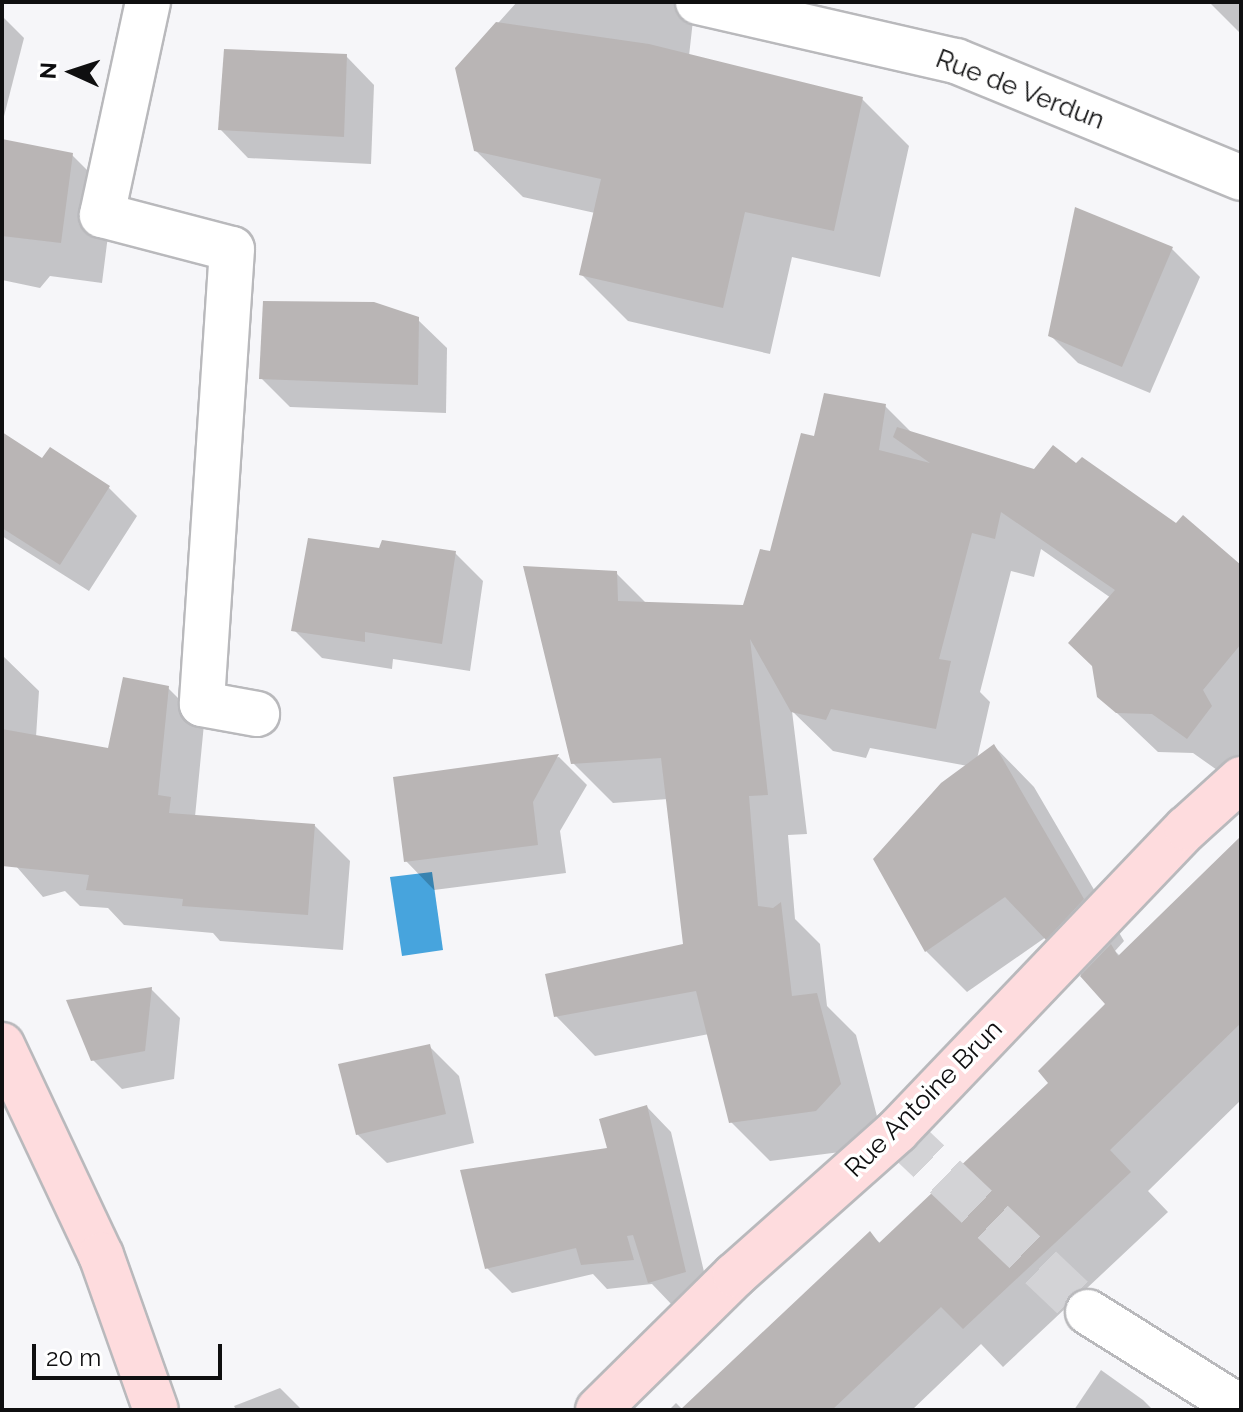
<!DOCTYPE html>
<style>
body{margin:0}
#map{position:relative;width:1243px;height:1412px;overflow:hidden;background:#f6f6f9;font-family:Raleway,sans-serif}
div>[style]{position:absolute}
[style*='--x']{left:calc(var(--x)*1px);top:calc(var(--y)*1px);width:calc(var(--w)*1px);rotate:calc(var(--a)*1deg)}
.water>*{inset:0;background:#47a4dd}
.shadow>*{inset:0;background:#0003}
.building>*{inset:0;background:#b9b5b5}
.street-tunnel>*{height:44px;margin-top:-22px;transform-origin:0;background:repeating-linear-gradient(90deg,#d3d3d6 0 44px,transparent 0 66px)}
.roads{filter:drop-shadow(2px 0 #b9b9bc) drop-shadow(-2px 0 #b9b9bc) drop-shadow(0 2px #b9b9bc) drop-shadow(0 -2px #b9b9bc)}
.street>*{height:44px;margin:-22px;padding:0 22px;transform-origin:22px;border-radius:22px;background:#fff}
.secondary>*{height:44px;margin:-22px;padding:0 22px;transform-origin:22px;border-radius:22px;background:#fedcde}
span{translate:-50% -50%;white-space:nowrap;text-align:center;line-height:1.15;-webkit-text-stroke:7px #fff;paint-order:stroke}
.street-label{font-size:26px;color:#0f0f10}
.frame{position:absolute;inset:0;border:4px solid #0f0f10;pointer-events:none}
.north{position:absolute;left:32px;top:32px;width:80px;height:80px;-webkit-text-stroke:6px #fff;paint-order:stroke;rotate:273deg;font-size:22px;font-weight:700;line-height:32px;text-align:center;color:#0f0f10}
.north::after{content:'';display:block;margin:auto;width:28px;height:36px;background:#0f0f10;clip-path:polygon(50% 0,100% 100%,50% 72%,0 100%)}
.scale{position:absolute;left:32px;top:1344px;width:190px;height:36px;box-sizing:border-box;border:4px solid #0f0f10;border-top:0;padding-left:10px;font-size:24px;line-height:28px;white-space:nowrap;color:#0f0f10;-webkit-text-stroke:6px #fff;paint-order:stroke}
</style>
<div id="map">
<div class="water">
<div style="clip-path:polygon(432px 872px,443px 950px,402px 956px,390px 877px)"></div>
</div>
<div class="shadow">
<div style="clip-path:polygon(517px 2px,695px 2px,689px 56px,862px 99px,909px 146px,880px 277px,792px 257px,770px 354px,628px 321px,581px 274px,595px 213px,523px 197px,475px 150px,457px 69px)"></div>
<div style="clip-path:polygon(1209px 2px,1241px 2px,1241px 34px)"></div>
<div style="clip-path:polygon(2px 16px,24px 38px,2px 124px)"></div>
<div style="clip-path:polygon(346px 56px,374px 85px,371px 164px,248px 158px,220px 129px)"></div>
<div style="clip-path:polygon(2px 141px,72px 155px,113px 196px,102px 283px,50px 276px,40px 288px,2px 280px)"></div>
<div style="clip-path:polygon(1172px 249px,1200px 277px,1150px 393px,1078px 363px,1050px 335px)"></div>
<div style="clip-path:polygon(417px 319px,447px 348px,446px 413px,290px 407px,261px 378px)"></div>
<div style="clip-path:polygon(885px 406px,913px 434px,1035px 471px,1077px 466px,1241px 568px,1241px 759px,1227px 777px,1193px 753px,1158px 752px,1099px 696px,1111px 598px,1041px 549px,1034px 577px,1011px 571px,980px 692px,990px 702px,977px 759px,994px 746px,1034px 787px,1124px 941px,1115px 951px,1120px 956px,1241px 840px,1241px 1100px,1148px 1191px,1168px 1212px,1003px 1367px,981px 1344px,912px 1410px,683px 1410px,870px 1234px,881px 1244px,1051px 1083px,1108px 1004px,1046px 937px,967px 992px,926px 951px,968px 766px,870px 748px,866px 758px,833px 751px,792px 711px,807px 834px,788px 835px,795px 919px,820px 944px,827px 1006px,856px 1035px,879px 1124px,856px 1150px,770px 1161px,731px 1122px,709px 1034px,595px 1056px,556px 1016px,686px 946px,668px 799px,613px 803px,573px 763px,616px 573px,647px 604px,744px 607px,771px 554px,815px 438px)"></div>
<div style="clip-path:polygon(2px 434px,43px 461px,51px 450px,109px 488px,137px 516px,89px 591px,2px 536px)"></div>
<div style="clip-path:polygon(380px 550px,455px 553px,483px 581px,470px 671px,393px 659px,392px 669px,322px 658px,294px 630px)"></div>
<div style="clip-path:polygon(2px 655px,39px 691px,36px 737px,109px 750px,168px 688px,204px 724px,195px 817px,315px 826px,350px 861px,343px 950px,220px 941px,213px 933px,124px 925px,108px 908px,80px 906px,65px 891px,43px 897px,2px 850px)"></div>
<div style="clip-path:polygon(559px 757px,587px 785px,560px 831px,566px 873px,434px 890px,406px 861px,396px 779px)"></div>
<div style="clip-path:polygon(151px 989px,180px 1018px,174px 1079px,122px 1089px,93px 1060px)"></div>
<div style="clip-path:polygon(429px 1046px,459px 1076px,474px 1143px,387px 1163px,357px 1134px)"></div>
<div style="clip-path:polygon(647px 1107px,671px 1132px,710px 1297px,674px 1307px,652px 1284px,607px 1289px,593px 1274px,512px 1293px,487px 1268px,610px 1150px)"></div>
<div style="clip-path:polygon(1101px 1370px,1143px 1400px,1153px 1410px,1074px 1410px)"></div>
<div style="clip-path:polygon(280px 1388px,302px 1410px,236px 1410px,234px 1406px)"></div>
<div style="clip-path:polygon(676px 1403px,683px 1410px,669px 1410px)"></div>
</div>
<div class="building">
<div style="clip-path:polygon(496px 22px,649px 44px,863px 97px,834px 231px,745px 212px,723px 308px,579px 275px,601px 179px,474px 151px,455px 68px)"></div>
<div style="clip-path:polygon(224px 49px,347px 54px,344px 137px,218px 130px)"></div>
<div style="clip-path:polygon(2px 139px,73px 153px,61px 243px,2px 236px)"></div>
<div style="clip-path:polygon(1075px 207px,1173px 247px,1122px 367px,1048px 336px)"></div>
<div style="clip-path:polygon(263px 301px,374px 302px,419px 317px,418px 385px,259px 379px)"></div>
<div style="clip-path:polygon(824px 393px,886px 404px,879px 450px,930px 463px,893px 437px,897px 427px,1034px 469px,1053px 445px,1076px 463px,1082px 457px,1176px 523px,1183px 515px,1241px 565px,1241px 644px,1203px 690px,1212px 706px,1187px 739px,1152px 714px,1116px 713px,1097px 697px,1092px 666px,1068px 643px,1115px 590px,1001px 512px,995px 539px,972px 533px,939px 659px,951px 661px,936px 729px,831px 709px,826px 720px,791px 712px,750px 639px,768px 795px,749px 796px,758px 906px,773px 908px,781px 902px,792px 996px,817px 993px,841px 1084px,816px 1111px,729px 1123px,696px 991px,554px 1017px,545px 974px,683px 944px,661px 758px,571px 764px,523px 566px,617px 571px,618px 601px,743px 605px,760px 549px,770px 551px,801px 433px,814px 436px)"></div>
<div style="clip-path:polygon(2px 432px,42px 458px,50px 447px,110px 486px,60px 565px,2px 528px)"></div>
<div style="clip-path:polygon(308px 538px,379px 548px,382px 540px,456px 551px,442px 644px,365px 632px,365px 642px,291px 631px)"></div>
<div style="clip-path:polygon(123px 677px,169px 686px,158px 795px,171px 797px,169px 813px,315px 824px,308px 915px,182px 906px,183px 899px,86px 890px,89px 875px,2px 866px,2px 729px,108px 748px)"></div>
<div style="clip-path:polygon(994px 744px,1084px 899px,1046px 940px,1005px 897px,925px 952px,873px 859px,941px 783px)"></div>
<div style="clip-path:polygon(559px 754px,533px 802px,538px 845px,404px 862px,393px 777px)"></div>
<div style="clip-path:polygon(1241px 836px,1241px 1023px,1110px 1150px,1131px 1172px,963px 1329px,941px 1307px,832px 1410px,680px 1410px,870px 1231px,879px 1243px,1048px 1083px,1038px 1071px,1105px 1004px,1080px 976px,1111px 944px,1118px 956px)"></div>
<div style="clip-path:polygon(152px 987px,145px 1051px,91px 1061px,66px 1000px)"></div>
<div style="clip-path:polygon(430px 1044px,446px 1114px,356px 1135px,338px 1064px)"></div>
<div style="clip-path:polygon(647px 1105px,686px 1272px,648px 1283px,633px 1235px,627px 1236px,634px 1260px,581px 1265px,576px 1248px,485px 1269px,460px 1170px,607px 1148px,599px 1119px)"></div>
</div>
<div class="street-tunnel">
<div style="--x:897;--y:1131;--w:263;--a:43.5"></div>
</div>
<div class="roads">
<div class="street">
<div style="--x:148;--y:2;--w:218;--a:102.2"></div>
<div style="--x:102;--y:215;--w:134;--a:14.7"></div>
<div style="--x:232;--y:249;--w:456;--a:93.8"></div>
<div style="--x:202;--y:704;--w:56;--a:10.3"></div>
<div style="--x:698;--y:2;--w:265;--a:12.9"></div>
<div style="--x:956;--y:61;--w:308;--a:22.3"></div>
<div style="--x:1088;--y:1312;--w:181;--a:32.1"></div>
</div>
<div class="secondary">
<div style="--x:2;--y:1045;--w:232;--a:64.8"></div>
<div style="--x:101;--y:1255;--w:164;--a:70.5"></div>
<div style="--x:598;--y:1410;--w:192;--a:-44.6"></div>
<div style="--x:735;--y:1275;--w:217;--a:-41.6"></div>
<div style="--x:897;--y:1131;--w:419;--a:-46.3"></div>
<div style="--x:1187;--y:828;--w:73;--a:-42.2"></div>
</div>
</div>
<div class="street-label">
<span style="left:1020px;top:90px;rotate:21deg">Rue de Verdun</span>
<span style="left:924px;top:1099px;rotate:-45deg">Rue Antoine Brun</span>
</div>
<div class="frame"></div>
<div class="north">N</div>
<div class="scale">20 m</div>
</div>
